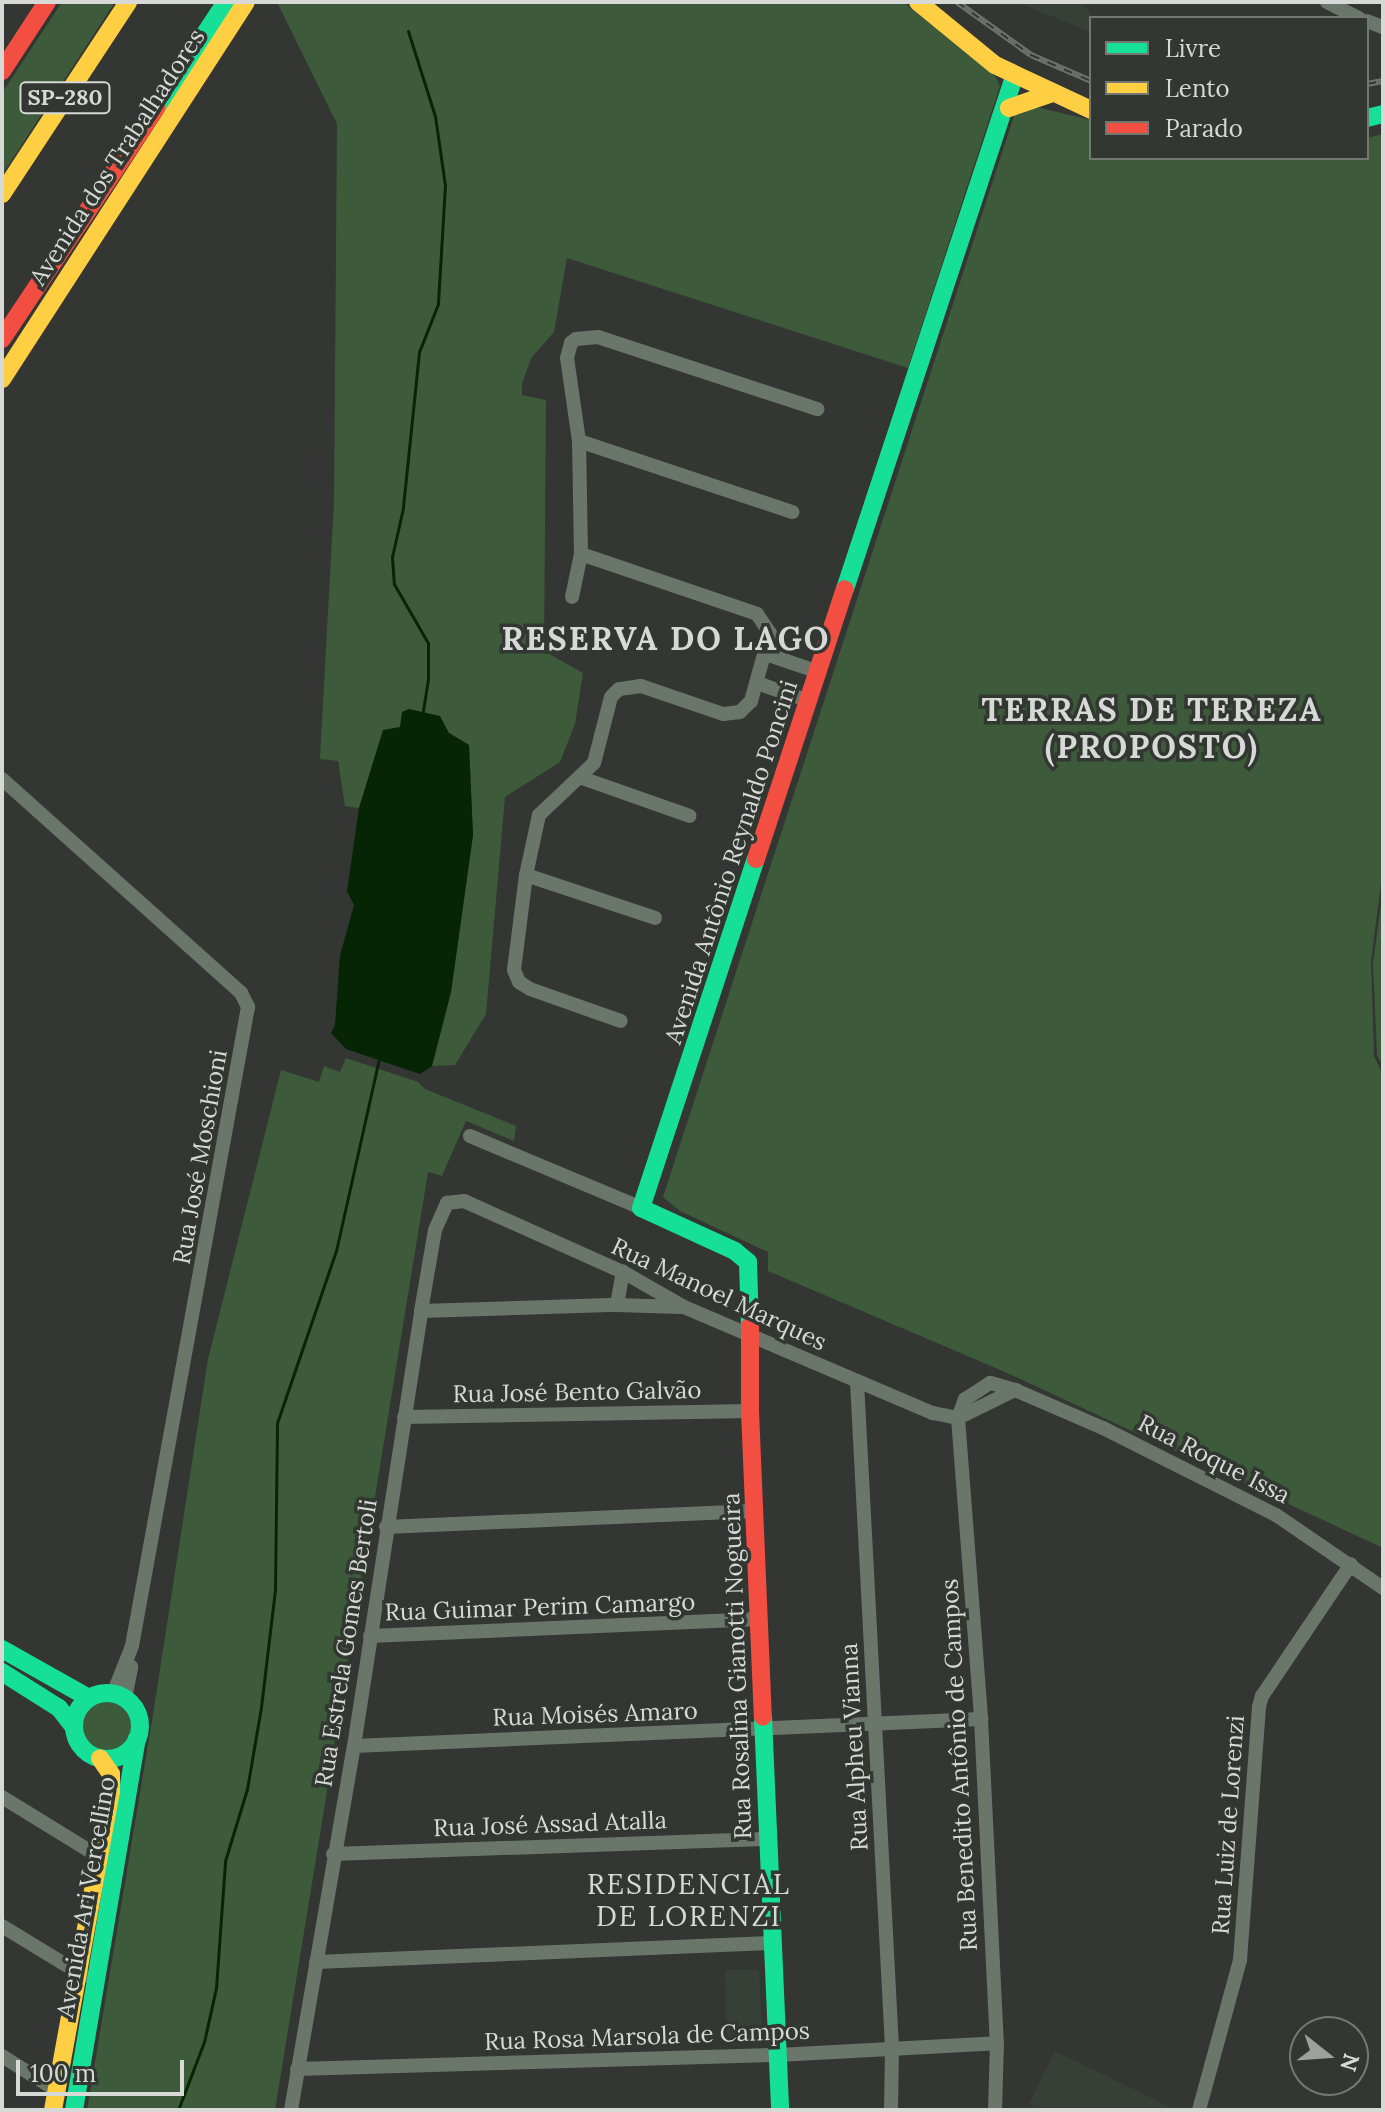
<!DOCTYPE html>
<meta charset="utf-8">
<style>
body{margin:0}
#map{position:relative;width:1385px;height:2112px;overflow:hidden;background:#333633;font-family:Lora,serif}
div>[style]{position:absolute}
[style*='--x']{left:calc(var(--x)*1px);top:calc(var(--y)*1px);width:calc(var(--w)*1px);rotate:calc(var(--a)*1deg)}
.built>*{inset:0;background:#374036}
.green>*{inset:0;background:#3d5b3a}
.round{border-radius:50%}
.water>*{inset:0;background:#052505}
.stream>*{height:3px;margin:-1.5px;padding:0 1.5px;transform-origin:1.5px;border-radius:1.5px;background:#052505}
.street>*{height:14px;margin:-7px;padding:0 7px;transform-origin:7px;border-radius:7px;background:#6a7669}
.fast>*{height:18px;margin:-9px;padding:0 9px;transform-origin:9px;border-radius:9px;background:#16e098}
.fast>.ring{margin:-9px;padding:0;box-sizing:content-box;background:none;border:18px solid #16e098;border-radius:50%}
.slow>*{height:18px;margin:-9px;padding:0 9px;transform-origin:9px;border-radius:9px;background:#ffcf43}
.jam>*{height:18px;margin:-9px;padding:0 9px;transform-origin:9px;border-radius:9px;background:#f24e42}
.rail>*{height:6px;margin-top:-3px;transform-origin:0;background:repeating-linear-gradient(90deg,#323732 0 9px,#6e736c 0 18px);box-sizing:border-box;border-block:2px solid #6e736c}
span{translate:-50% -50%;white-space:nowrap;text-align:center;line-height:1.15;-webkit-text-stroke:7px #323732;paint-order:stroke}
.shield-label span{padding:2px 6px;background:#323732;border:2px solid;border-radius:6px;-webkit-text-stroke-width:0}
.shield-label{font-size:22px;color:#d6d9d5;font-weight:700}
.street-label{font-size:24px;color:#d6d9d5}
.quarter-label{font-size:28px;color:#d6d9d5;letter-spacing:2px}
.district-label{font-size:32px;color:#d6d9d5;font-weight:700;letter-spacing:2px}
.frame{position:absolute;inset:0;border:4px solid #d6d9d5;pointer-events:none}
.legend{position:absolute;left:1089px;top:16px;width:280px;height:144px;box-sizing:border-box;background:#323732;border:2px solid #747873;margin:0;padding:10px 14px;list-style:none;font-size:24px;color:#d6d9d5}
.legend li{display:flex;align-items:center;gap:16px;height:40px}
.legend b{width:40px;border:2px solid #747873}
.north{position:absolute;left:1289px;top:2016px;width:80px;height:80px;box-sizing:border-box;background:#323732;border:2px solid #747873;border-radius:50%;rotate:107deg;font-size:22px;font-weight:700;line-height:32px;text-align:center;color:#d6d9d5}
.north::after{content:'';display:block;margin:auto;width:28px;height:36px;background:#9da09c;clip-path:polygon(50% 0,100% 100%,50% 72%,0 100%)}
.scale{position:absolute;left:16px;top:2060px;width:168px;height:36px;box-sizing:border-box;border:4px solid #d6d9d5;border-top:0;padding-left:10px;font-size:24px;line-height:28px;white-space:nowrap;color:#d6d9d5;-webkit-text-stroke:6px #323732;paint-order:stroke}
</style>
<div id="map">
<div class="built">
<div style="clip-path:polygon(1016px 2px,1082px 2px,1093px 18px,1091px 32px)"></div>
<div style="clip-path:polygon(725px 1970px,759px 1970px,762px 2029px,760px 2040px,752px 2044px,727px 2045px)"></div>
<div style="clip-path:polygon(1055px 2051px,1176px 2110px,1040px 2110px,1029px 2104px)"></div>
</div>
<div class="green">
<div style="clip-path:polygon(62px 2px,115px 2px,2px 175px,2px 93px)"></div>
<div style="clip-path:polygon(277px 2px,903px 2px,995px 76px,1000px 86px,908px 368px,567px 258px,554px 332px,532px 357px,522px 383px,522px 395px,546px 400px,544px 651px,583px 673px,575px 724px,560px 762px,505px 797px,486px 1014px,455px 1065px,432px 1066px,451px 992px,473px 835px,469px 745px,449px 733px,401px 727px,383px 731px,359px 808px,345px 806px,338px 761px,320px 759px,334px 501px,337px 124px)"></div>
<div style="clip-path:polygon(1032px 106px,1091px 120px,1091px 158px,1367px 158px,1367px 138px,1383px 134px,1383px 868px,1371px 961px,1374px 1056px,1383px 1075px,1383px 1548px,1005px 1372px,768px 1271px,768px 1252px,680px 1211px,663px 1197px,1014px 116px)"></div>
<div style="clip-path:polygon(1383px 890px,1383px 1066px,1377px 1055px,1373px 963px)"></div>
<div style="clip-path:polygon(346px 1058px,418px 1082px,425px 1089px,516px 1126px,514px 1141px,466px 1121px,442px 1176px,428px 1172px,275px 2110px,87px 2110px,152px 1721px,208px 1359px,281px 1070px,319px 1082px,324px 1066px,340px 1072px)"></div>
<div class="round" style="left:79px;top:1699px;width:54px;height:54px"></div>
</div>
<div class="water">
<div style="clip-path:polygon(409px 709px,440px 716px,449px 733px,469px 745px,473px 835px,451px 992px,432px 1066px,420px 1074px,346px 1049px,331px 1033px,335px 1025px,340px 956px,354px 905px,347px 891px,359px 808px,383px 730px,400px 727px,402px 712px)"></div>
</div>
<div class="stream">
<div style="--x:408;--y:31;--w:89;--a:72.4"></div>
<div style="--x:435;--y:116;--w:70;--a:81.8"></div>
<div style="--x:445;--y:185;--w:119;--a:93.4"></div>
<div style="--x:438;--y:304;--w:52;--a:111.6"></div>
<div style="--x:419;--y:352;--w:157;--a:95.9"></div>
<div style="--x:403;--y:508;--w:50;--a:102.7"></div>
<div style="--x:392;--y:557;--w:27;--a:86"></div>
<div style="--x:394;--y:584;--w:68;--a:60"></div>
<div style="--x:428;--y:643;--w:36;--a:90"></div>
<div style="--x:428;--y:679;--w:36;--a:99"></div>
<div style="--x:178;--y:2110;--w:73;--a:-69.1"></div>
<div style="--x:204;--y:2042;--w:55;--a:-77.5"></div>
<div style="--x:216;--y:1988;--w:127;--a:-85.9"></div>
<div style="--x:225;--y:1861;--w:75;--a:-73"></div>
<div style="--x:247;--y:1789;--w:83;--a:-80.3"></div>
<div style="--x:261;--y:1707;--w:118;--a:-83.2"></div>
<div style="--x:275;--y:1590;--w:167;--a:-89.3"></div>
<div style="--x:277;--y:1423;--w:182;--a:-71.1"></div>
<div style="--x:336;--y:1251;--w:197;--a:-77.4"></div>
</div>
<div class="street">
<div style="--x:1327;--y:2;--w:36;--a:27"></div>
<div style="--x:1367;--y:21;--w:17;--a:21"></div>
<div style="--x:579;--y:441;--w:225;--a:18.4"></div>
<div style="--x:581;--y:554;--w:186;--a:18.8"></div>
<div style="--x:757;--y:614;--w:23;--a:56"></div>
<div style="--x:770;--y:633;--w:71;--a:105.6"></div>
<div style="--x:751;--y:701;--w:16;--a:135"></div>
<div style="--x:740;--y:712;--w:17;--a:173"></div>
<div style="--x:723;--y:714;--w:87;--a:-161.1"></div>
<div style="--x:641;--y:686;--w:22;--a:172"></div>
<div style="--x:619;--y:689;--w:11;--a:135"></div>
<div style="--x:611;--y:697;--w:68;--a:104.4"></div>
<div style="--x:594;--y:763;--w:76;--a:136.6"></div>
<div style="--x:539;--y:815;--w:61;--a:102.2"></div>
<div style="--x:526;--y:875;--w:96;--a:97.2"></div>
<div style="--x:514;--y:970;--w:13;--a:67"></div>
<div style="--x:519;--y:982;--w:13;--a:32"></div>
<div style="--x:530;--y:989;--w:96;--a:19.4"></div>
<div style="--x:572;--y:597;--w:44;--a:-78.2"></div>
<div style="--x:581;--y:554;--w:113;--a:-91"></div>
<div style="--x:579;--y:441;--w:84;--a:-98.2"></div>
<div style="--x:567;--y:358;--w:16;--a:-75"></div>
<div style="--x:571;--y:343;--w:6;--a:-39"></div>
<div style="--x:576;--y:339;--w:22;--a:-5"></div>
<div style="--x:598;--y:337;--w:231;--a:18.2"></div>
<div style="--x:766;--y:654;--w:56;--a:18.8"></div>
<div style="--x:757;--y:683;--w:55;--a:19.1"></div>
<div style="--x:582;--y:778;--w:114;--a:19.4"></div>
<div style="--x:2;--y:779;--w:321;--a:41.8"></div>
<div style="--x:241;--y:993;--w:16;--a:63"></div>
<div style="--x:248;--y:1007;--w:649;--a:100.29"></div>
<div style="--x:132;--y:1646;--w:52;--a:111.6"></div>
<div style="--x:526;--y:875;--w:136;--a:18.4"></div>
<div style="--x:470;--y:1136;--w:186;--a:22.8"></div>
<div style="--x:617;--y:1305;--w:34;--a:-80"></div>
<div style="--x:421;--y:1311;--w:196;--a:-1.8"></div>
<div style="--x:617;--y:1305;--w:63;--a:1.8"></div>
<div style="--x:857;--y:1382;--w:666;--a:86.99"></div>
<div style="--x:892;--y:2047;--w:63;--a:90.9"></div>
<div style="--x:1015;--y:1390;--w:96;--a:23.4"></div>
<div style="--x:1103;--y:1428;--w:194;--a:26.7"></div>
<div style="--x:1276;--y:1515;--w:130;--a:34.3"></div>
<div style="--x:404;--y:1417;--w:346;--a:-1"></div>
<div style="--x:958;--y:1418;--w:64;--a:-26.2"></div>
<div style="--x:1015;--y:1390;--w:26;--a:-164"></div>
<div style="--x:990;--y:1383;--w:30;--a:147"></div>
<div style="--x:965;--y:1399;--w:20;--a:110"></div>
<div style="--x:958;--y:1418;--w:302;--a:85.6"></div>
<div style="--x:981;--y:1719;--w:324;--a:87.2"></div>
<div style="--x:997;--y:2043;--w:67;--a:91.7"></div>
<div style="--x:386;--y:1527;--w:369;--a:-2.5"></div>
<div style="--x:370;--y:1636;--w:390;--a:-2.5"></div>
<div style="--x:125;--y:1699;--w:33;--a:-79"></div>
<div style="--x:354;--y:1746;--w:628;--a:-2.47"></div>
<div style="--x:2;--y:1797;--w:113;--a:31.6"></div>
<div style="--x:333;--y:1854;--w:434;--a:-2"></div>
<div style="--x:2;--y:1926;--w:96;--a:31.4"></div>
<div style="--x:316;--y:1962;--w:456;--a:-2.4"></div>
<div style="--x:2;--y:2056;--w:64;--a:32.2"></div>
<div style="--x:297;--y:2069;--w:481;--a:-1.7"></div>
<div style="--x:778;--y:2055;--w:219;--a:-3.1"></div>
<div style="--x:291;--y:2110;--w:369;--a:-80.2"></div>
<div style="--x:354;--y:1746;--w:440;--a:-81.2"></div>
<div style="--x:421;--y:1311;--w:82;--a:-80.2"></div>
<div style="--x:435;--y:1230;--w:30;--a:-66"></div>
<div style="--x:447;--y:1203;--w:17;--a:-7"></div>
<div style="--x:464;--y:1201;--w:174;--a:24.1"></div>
<div style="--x:623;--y:1272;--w:70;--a:29.8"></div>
<div style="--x:684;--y:1307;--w:271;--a:23.1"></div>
<div style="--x:933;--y:1413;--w:25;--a:11"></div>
<div style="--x:1199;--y:2110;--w:156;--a:-74.7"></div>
<div style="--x:1240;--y:1960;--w:254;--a:-85.7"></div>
<div style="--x:1259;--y:1707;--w:11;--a:-75"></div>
<div style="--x:1262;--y:1696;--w:159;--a:-56"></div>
</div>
<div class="fast">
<div style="--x:156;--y:108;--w:127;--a:-56.6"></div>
<div style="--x:1367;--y:118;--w:16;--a:-14"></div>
<div style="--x:845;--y:589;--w:539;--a:-71.73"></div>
<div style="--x:750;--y:1326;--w:64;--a:-91.8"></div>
<div style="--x:748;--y:1262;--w:17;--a:-140"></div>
<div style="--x:735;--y:1251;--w:103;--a:-155.4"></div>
<div style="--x:641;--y:1208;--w:367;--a:-71.8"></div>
<div style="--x:2;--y:1649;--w:100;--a:29.4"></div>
<div style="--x:2;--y:1672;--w:67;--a:32.3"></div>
<div style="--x:59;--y:1708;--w:24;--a:52"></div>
<div class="ring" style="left:74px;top:1693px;width:48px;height:48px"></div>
<div style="--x:763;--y:1717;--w:393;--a:87.5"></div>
<div style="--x:74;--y:2110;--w:376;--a:-80.4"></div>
</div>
<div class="slow">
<div style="--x:918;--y:2;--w:99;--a:39.3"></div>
<div style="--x:995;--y:65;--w:106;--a:25.1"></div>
<div style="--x:1009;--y:108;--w:43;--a:-18.9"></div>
<div style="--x:2;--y:194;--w:230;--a:-56.7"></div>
<div style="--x:2;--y:379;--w:449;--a:-57.1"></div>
<div style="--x:53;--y:2110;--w:323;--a:-79.7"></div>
<div style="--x:111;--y:1792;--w:18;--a:-90"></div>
<div style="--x:111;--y:1774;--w:19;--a:-125"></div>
</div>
<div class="jam">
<div style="--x:2;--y:71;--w:82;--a:-56.9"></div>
<div style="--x:2;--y:339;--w:278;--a:-56.3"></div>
<div style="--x:756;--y:859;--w:284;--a:-71.8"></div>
<div style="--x:750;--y:1326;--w:85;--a:90"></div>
<div style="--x:750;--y:1411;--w:306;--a:87.6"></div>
</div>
<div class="rail">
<div style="--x:957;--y:2;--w:91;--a:35.6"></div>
<div style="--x:1031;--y:55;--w:65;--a:23.4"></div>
<div style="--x:1367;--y:84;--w:16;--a:-11"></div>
</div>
<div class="shield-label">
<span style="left:65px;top:98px">SP-280</span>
</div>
<div class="street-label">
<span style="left:117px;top:157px;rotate:-57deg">Avenida dos Trabalhadores</span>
<span style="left:731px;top:862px;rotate:-72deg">Avenida Antônio Reynaldo Poncini</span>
<span style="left:200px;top:1157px;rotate:-80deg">Rua José Moschioni</span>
<span style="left:719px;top:1294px;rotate:25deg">Rua Manoel Marques</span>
<span style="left:577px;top:1392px;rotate:-1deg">Rua José Bento Galvão</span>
<span style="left:1214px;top:1459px;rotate:27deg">Rua Roque Issa</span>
<span style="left:540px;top:1607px;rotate:-2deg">Rua Guimar Perim Camargo</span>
<span style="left:346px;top:1643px;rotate:-81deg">Rua Estrela Gomes Bertoli</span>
<span style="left:737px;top:1666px;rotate:-92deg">Rua Rosalina Gianotti Nogueira</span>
<span style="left:595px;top:1714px;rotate:-2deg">Rua Moisés Amaro</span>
<span style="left:854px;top:1747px;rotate:-93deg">Rua Alpheu Vianna</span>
<span style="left:959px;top:1765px;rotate:-93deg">Rua Benedito Antônio de Campos</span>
<span style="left:550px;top:1824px;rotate:-2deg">Rua José Assad Atalla</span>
<span style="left:1228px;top:1825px;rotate:-86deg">Rua Luiz de Lorenzi</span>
<span style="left:86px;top:1897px;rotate:-80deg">Avenida Ari Vercellino</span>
<span style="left:647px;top:2036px;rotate:-2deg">Rua Rosa Marsola de Campos</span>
</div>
<div class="quarter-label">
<span style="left:689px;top:1900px">RESIDENCIAL<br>DE LORENZI</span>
</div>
<div class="district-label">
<span style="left:666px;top:639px">RESERVA DO LAGO</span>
<span style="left:1152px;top:729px">TERRAS DE TEREZA<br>(PROPOSTO)</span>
</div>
<div class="frame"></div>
<ul class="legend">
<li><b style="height:10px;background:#16e098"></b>Livre</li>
<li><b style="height:10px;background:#ffcf43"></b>Lento</li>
<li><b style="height:10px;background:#f24e42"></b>Parado</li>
</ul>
<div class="north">N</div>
<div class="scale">100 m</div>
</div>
